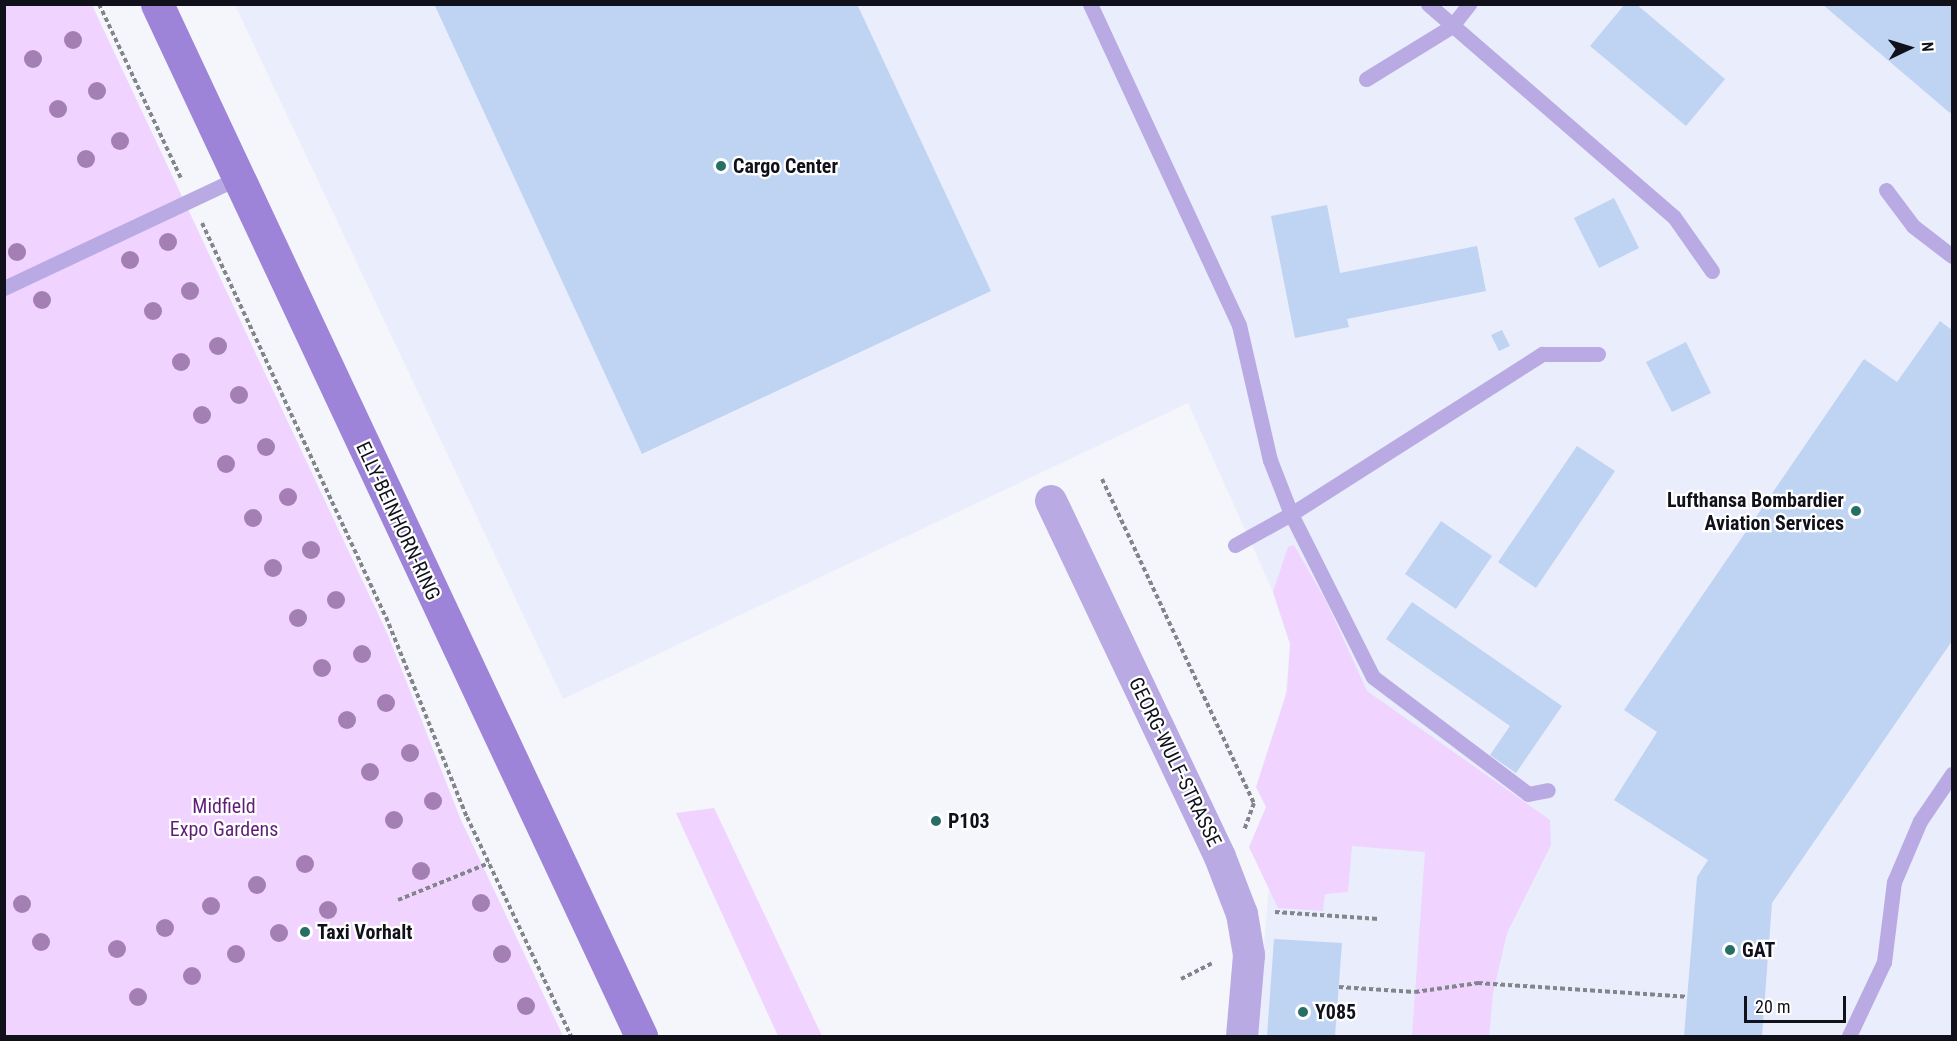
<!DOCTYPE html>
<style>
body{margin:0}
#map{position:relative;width:1957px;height:1041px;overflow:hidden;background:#f5f6fb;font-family:"Roboto Condensed",sans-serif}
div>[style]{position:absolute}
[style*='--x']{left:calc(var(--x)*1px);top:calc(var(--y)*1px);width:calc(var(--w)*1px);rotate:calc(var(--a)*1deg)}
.built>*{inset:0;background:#eaedfb}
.green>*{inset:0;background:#f0d3fe}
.building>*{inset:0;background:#bfd3f3}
.path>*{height:4px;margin-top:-2px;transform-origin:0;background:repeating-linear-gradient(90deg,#84858c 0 4.5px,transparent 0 7.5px)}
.lane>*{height:15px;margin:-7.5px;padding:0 7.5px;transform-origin:7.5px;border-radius:7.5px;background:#baaae4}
.street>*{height:32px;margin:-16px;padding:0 16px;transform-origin:16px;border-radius:16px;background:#baaae4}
.secondary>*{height:33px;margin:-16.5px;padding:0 16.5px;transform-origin:16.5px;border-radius:16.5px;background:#9d84d8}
.trees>*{width:18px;height:18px;margin:-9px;border-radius:50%;background:#a47fb4}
.dots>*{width:16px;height:16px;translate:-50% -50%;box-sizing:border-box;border:3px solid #fff;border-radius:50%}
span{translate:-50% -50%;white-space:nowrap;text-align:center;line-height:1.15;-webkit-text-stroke:4.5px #fff;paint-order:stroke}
.poi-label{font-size:20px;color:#10111a;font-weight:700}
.left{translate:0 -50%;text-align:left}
.right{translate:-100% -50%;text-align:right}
.street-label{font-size:20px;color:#10111a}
.park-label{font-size:20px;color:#611e79}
.frame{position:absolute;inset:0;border:6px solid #10111a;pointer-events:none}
.north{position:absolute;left:1879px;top:18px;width:60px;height:60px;-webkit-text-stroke:4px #fff;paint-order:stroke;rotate:86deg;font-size:16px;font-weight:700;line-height:24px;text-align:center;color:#10111a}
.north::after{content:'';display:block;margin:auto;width:21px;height:27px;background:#10111a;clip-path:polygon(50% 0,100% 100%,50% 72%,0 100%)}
.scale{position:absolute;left:1744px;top:996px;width:102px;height:27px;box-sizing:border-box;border:3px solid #10111a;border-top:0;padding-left:8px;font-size:18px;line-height:21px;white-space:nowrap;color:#10111a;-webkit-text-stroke:4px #fff;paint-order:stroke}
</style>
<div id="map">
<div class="built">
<div style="clip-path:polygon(235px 5px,434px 5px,643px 454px,991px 291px,857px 5px,1952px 5px,1952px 1036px,1256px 1036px,1290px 644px,1273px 592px,1188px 403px,563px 699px)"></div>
</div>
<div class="green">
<div style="clip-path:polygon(5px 5px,92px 5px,388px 635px,461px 820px,563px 1036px,5px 1036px)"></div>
<div style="clip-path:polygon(1294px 545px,1326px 601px,1367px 691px,1550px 820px,1551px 845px,1507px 933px,1493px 993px,1489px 1036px,1412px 1036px,1425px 852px,1352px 846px,1348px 892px,1325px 894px,1323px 911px,1278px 908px,1249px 847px,1266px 807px,1256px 787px,1287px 691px,1290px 644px,1273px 592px,1288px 547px)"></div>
<div style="clip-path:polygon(714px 808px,725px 831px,822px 1036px,778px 1036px,676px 813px)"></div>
</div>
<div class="building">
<div style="clip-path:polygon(434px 4px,857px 4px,991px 291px,642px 454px)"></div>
<div style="clip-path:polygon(1625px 4px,1636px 4px,1725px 79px,1686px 126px,1590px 46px)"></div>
<div style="clip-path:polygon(1822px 4px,1952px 4px,1952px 110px,1950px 113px)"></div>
<div style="clip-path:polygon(1614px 198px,1639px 248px,1599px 268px,1574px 218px)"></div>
<div style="clip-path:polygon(1327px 205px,1340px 273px,1477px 246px,1486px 291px,1347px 319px,1349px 327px,1295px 338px,1271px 216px)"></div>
<div style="clip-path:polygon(1940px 321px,1952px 330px,1952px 641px,1772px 903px,1762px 1036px,1684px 1036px,1697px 877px,1708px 860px,1614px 800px,1657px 732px,1624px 710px,1864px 359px,1897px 382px)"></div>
<div style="clip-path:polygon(1502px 330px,1510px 346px,1499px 351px,1491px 335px)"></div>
<div style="clip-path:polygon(1686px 342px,1711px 393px,1672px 412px,1646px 362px)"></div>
<div style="clip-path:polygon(1577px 446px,1615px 471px,1536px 588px,1498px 562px)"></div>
<div style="clip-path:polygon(1441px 521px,1492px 556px,1456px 609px,1405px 574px)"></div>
<div style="clip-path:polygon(1412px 602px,1562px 706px,1516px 773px,1490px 755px,1510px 726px,1386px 639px)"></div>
<div style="clip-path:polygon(1274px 939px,1342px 943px,1335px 1036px,1267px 1036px)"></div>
</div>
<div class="path">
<div style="--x:99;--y:4;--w:192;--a:64.8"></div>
<div style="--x:202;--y:223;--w:435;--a:65"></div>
<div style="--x:386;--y:617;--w:216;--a:68"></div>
<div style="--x:467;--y:817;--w:242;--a:64.6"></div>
<div style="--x:1102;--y:479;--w:358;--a:64.9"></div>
<div style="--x:1254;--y:803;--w:29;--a:110"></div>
<div style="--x:398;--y:900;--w:98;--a:-22.1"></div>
<div style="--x:1275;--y:912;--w:104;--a:3.9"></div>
<div style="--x:1181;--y:979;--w:37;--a:-27"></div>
<div style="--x:1339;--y:987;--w:76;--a:3.8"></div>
<div style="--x:1415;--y:992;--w:64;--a:-8.1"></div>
<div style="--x:1478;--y:983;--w:209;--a:3.8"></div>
</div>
<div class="lane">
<div style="--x:1090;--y:4;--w:354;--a:65.1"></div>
<div style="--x:1239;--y:325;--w:139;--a:77.1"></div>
<div style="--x:1270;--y:460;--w:58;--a:68.7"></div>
<div style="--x:1291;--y:514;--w:182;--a:63.3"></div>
<div style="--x:1373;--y:677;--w:194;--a:37"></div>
<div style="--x:1528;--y:794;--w:20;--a:-11"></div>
<div style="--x:1428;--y:4;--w:325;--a:40.9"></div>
<div style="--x:1674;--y:217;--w:66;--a:54.9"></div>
<div style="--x:1366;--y:79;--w:101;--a:-31.6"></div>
<div style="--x:1452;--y:26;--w:28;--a:-52"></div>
<div style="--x:1886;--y:190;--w:45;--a:53.1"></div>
<div style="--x:1913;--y:226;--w:49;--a:37.6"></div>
<div style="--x:4;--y:288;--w:259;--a:-25.2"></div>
<div style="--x:1235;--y:545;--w:64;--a:-29"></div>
<div style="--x:1291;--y:514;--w:298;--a:-32.5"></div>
<div style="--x:1542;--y:354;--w:56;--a:0"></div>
<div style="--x:1849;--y:1036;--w:82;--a:-64.7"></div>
<div style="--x:1884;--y:962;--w:81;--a:-82.9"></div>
<div style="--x:1894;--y:882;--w:66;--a:-66.9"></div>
<div style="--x:1920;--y:821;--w:57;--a:-55.8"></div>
</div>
<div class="street">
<div style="--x:1051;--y:501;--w:394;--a:64.6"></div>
<div style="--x:1220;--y:857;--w:61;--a:68.9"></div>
<div style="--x:1242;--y:914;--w:42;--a:80.3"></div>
<div style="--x:1249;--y:955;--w:81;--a:94.9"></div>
</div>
<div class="secondary">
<div style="--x:157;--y:4;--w:1140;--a:64.87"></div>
</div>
<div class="trees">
<div style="left:73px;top:40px"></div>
<div style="left:33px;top:59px"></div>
<div style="left:97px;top:91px"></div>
<div style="left:58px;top:109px"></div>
<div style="left:120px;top:141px"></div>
<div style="left:86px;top:159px"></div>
<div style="left:168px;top:242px"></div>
<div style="left:17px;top:252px"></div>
<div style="left:130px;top:260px"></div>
<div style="left:190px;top:291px"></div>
<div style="left:42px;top:300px"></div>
<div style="left:153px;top:311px"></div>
<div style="left:218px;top:346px"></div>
<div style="left:181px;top:362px"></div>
<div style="left:239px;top:395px"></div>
<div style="left:202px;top:415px"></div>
<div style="left:266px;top:447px"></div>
<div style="left:226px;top:464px"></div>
<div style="left:288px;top:497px"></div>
<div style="left:253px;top:518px"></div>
<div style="left:311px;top:550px"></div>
<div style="left:273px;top:568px"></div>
<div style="left:336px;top:600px"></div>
<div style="left:298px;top:618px"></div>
<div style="left:362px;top:654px"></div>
<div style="left:322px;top:668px"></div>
<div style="left:386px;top:703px"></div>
<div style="left:347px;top:720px"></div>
<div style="left:410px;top:753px"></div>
<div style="left:370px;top:772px"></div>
<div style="left:433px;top:801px"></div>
<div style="left:394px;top:820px"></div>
<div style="left:305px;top:864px"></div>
<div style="left:421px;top:871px"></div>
<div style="left:257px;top:885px"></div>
<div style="left:481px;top:903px"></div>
<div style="left:22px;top:904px"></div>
<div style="left:211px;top:906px"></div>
<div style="left:328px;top:910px"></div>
<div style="left:165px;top:928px"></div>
<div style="left:279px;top:933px"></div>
<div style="left:41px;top:942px"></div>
<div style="left:117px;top:949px"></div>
<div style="left:236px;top:954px"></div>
<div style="left:502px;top:954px"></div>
<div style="left:192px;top:976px"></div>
<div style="left:138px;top:997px"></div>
<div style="left:526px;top:1006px"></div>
</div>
<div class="dots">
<div style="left:721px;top:166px;background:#266e66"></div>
<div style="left:1856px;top:511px;background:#266e66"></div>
<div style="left:936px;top:821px;background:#266e66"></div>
<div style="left:305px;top:932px;background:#266e66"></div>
<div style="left:1730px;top:950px;background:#266e66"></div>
<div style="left:1303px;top:1012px;background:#266e66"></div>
</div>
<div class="poi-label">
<span class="left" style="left:733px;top:166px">Cargo Center</span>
<span class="right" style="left:1844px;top:512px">Lufthansa Bombardier<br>Aviation Services</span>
<span class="left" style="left:948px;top:821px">P103</span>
<span class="left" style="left:317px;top:932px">Taxi Vorhalt</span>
<span class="left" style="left:1742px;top:950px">GAT</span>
<span class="left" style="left:1315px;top:1012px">Y085</span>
</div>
<div class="street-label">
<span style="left:398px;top:521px;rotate:65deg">ELLY-BEINHORN-RING</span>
<span style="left:1175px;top:762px;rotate:64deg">GEORG-WULF-STRASSE</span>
</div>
<div class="park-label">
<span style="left:224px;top:818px">Midfield<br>Expo Gardens</span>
</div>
<div class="frame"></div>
<div class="north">N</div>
<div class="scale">20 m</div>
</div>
